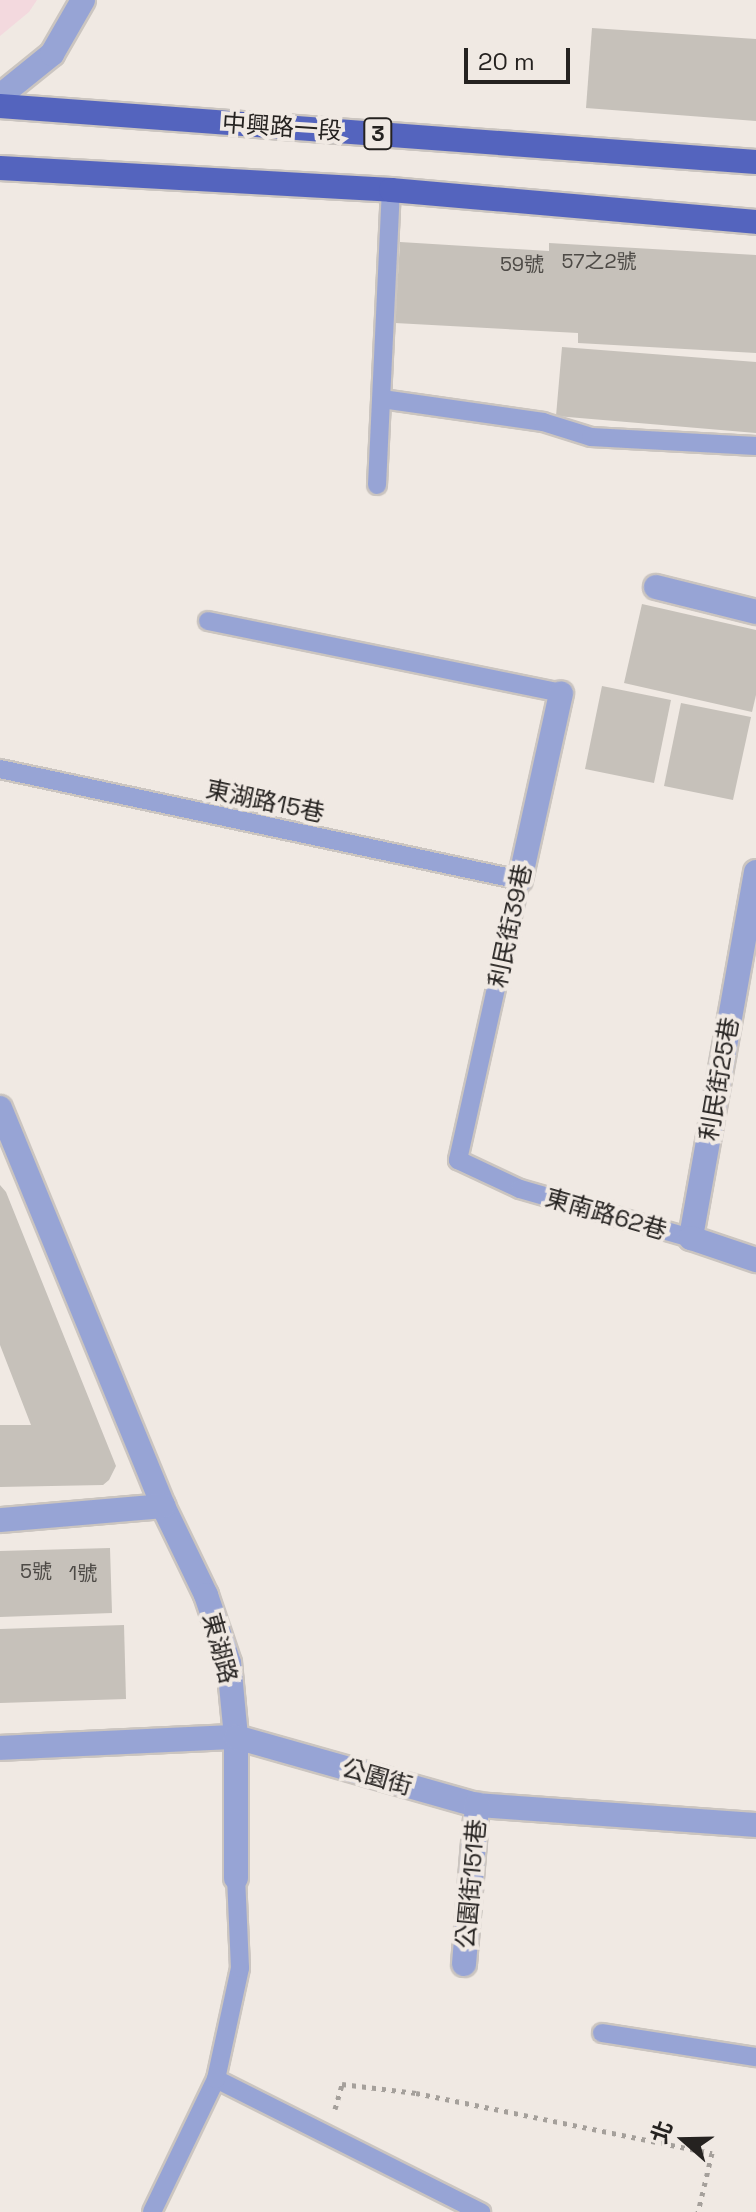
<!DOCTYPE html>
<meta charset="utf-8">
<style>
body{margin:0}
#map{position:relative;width:756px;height:2212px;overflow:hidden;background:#f0e9e3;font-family:"Space Grotesk","Noto Sans TC",sans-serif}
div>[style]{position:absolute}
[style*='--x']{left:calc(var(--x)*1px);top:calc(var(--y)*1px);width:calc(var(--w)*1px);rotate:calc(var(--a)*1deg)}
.industrial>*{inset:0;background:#f3d9de}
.building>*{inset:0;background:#c6c1ba}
.path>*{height:5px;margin-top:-2.5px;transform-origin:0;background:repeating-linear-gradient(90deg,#a5a09b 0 4px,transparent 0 10px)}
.roads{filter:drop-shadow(2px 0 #cbc5c0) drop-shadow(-2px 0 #cbc5c0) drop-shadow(0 2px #cbc5c0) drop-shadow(0 -2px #cbc5c0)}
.service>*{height:18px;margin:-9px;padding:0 9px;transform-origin:9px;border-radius:9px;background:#97a4d5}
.minor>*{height:24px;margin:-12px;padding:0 12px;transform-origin:12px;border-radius:12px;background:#97a4d5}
.primary>*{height:24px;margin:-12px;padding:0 12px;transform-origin:12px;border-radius:12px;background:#5464be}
span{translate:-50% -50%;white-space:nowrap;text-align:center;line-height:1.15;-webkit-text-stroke:8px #f0e9e3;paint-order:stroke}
.number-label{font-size:20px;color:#4d4a46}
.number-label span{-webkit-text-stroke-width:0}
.shield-label span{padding:2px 6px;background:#f0e9e3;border:2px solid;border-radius:6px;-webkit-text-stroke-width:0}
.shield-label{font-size:22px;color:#252220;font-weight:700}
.street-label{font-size:24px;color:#252220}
.north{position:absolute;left:644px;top:2100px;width:80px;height:80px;-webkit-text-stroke:6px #f0e9e3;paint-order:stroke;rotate:290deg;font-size:22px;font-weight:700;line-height:32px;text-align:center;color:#252220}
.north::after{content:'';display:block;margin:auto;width:28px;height:36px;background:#252220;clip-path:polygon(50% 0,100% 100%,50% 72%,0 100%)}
.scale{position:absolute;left:464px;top:48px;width:106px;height:36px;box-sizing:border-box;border:4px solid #252220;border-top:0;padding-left:10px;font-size:24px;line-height:28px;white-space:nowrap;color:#252220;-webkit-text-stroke:6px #f0e9e3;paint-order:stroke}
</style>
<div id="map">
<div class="industrial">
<div style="clip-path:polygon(0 0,37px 0,29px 12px,0 36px)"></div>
</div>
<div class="building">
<div style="clip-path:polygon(592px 28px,756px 39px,756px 121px,586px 108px)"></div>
<div style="clip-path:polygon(400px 242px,549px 251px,549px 243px,756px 255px,756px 353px,578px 343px,578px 333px,395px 323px)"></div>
<div style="clip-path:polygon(562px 347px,756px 362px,756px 433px,556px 416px)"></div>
<div style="clip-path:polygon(642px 604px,756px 630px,756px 695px,752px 712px,624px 683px)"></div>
<div style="clip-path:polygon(602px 686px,671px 700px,654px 783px,585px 769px)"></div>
<div style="clip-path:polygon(681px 703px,751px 717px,733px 800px,664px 786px)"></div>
<div style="clip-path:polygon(0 1185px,6px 1192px,116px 1466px,109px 1480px,103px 1485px,0 1487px,0 1425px,31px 1425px,0 1345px)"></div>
<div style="clip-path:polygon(110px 1548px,112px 1613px,0 1617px,0 1551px)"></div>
<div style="clip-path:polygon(124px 1625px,126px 1699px,0 1703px,0 1629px)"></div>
</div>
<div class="path">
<div style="--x:335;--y:2109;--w:26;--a:-74"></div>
<div style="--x:342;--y:2084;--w:75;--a:6.9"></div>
<div style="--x:416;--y:2093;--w:302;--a:11.5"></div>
<div style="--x:712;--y:2153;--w:61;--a:103.3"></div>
</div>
<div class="roads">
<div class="service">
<div style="--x:382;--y:399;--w:163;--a:8.1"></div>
<div style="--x:543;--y:422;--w:50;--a:17.4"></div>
<div style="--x:591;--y:437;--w:165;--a:3.1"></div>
<div style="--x:377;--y:485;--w:295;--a:-87.3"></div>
<div style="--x:208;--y:621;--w:360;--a:11.5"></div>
<div style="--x:0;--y:769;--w:532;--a:12.05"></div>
<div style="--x:520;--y:880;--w:287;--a:102.5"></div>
<div style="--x:458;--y:1160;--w:68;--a:25.1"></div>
<div style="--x:520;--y:1189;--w:178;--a:16"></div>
<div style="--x:602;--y:2033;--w:156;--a:8.9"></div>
<div style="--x:216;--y:2079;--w:297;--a:26.7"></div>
<div style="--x:152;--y:2212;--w:148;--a:-64.3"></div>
<div style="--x:216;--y:2079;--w:114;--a:-77.8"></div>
<div style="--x:240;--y:1968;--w:90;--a:-92.5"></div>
</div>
<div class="minor">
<div style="--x:0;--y:96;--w:67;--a:-38.9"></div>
<div style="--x:52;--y:54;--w:62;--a:-60.1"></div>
<div style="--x:656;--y:587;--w:103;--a:14"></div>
<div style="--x:756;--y:872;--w:372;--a:100.1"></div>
<div style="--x:691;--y:1238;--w:69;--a:18.7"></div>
<div style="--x:520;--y:880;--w:191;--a:-77.6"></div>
<div style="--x:0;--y:1108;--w:430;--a:67.7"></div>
<div style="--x:163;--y:1506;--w:99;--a:64.2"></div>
<div style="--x:206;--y:1595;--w:72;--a:71.3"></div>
<div style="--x:229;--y:1663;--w:74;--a:84.6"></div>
<div style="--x:236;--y:1737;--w:141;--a:90"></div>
<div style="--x:0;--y:1520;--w:164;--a:-4.9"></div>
<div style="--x:0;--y:1748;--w:236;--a:-2.7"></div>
<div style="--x:236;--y:1737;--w:250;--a:15.8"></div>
<div style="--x:477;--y:1805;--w:280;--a:4.1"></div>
<div style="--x:464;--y:1964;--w:160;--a:-85.3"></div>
</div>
<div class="primary">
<div style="--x:0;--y:106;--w:758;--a:4.24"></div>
<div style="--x:0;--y:168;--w:392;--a:3.2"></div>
<div style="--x:391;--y:190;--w:366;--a:5"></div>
</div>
</div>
<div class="number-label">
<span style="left:599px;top:261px">57之2號</span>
<span style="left:522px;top:264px">59號</span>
<span style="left:36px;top:1571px">5號</span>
<span style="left:83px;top:1573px">1號</span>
</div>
<div class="shield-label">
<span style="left:378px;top:134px">3</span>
</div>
<div class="street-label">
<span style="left:282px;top:127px;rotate:4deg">中興路一段</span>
<span style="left:265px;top:801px;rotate:12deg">東湖路15巷</span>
<span style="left:510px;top:926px;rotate:-78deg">利民街39巷</span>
<span style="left:719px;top:1079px;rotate:-80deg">利民街25巷</span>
<span style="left:606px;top:1214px;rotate:16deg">東南路62巷</span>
<span style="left:220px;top:1648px;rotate:75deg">東湖路</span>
<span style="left:377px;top:1777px;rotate:16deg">公園街</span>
<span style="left:471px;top:1884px;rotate:-85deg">公園街151巷</span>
</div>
<div class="north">北</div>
<div class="scale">20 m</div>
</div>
